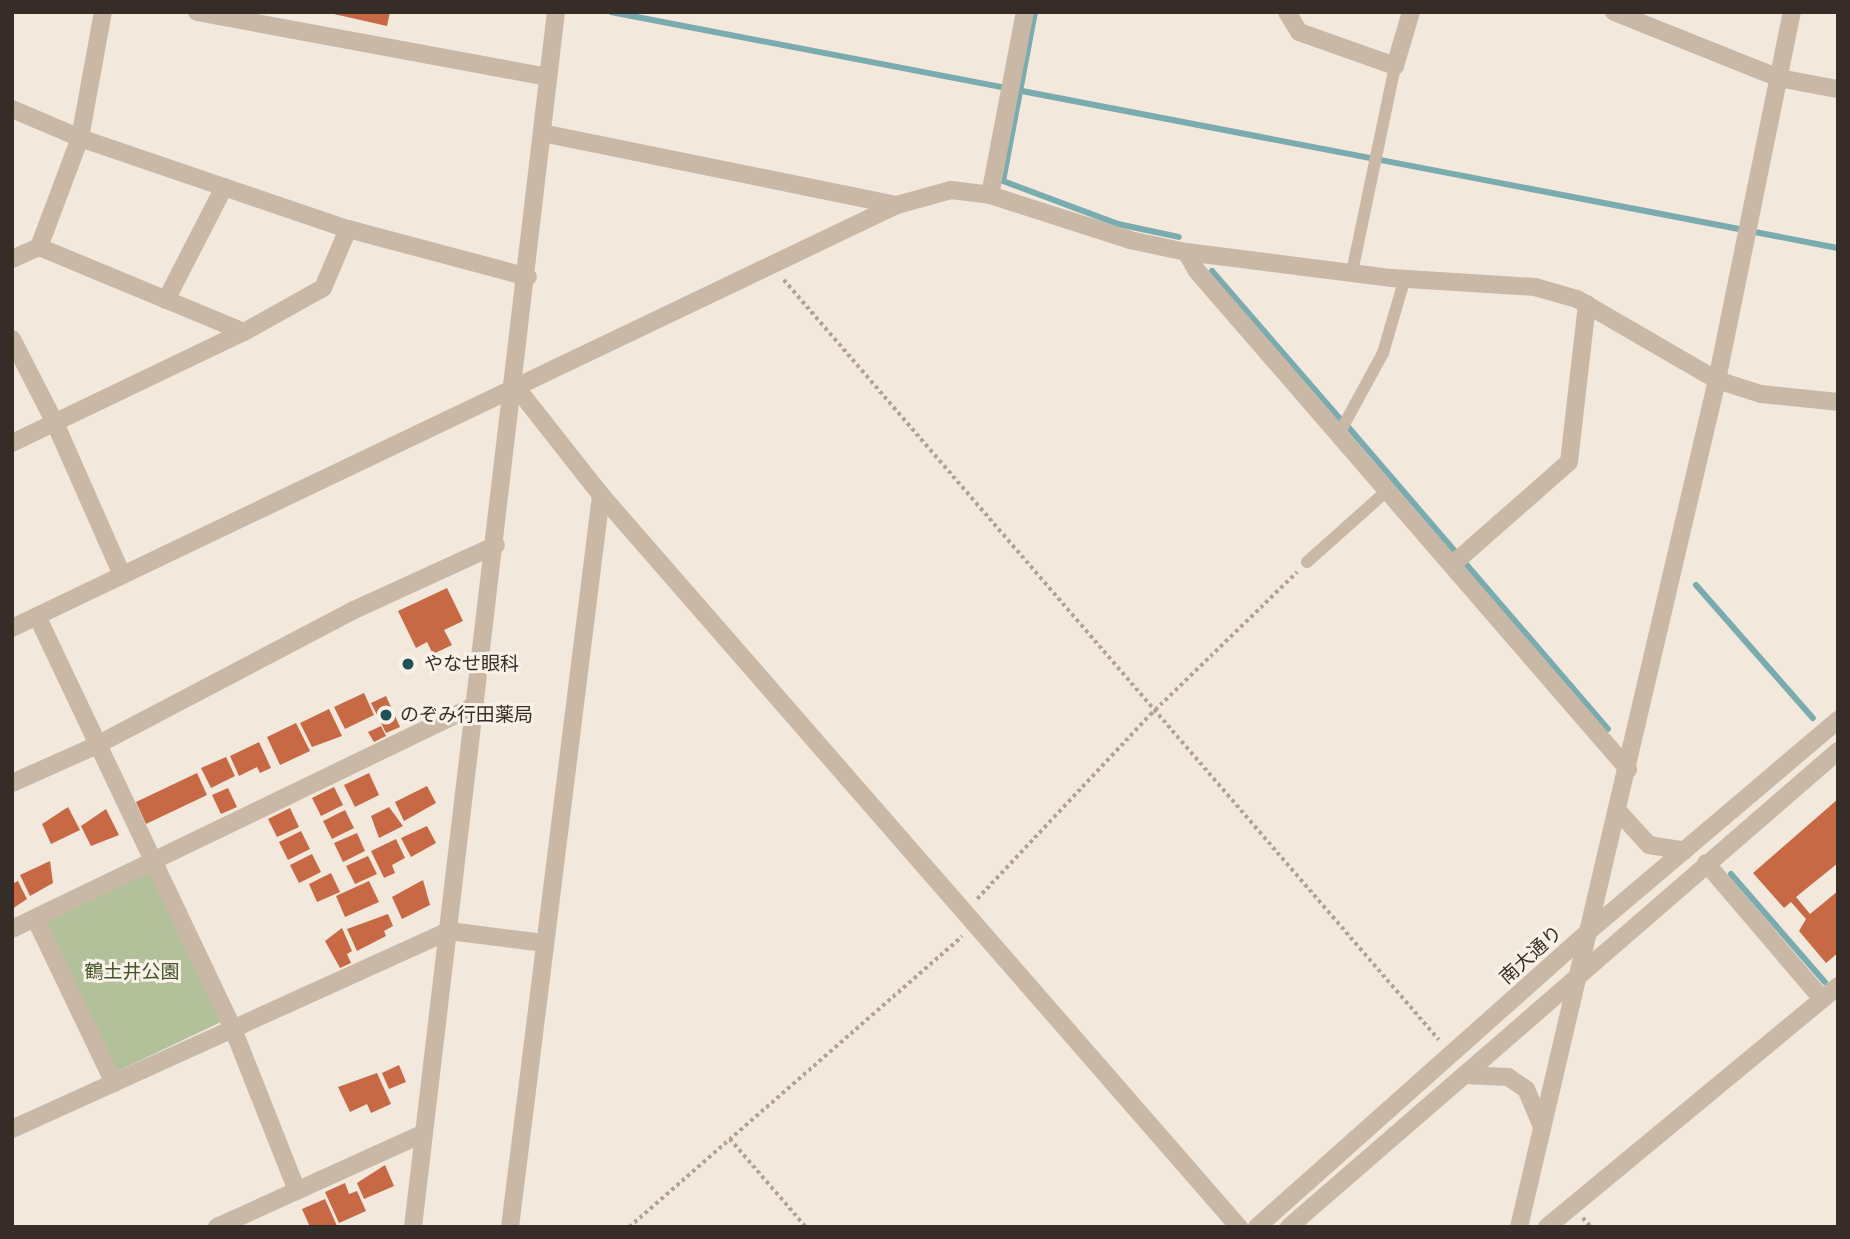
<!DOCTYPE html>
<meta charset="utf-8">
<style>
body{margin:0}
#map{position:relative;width:1850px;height:1239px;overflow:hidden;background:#f2e8db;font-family:Inter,"Noto Sans JP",sans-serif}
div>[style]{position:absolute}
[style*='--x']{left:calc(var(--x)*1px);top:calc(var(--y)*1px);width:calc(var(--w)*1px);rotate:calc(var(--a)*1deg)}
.green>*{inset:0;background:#b3c19b}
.stream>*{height:6px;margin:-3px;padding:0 3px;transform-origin:3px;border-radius:3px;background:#7aabaf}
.building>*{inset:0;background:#c76944}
.path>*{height:3.5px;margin-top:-1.75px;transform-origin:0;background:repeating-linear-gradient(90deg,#b6a291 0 3.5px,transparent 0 7px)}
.service>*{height:12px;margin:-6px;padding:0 6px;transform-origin:6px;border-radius:6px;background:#cab8a7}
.minor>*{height:18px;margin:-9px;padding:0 9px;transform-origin:9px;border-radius:9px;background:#cab8a7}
.tertiary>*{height:18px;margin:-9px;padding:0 9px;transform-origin:9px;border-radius:9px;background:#cab8a7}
.dots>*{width:19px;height:19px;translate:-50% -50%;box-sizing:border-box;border:4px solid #faf2e8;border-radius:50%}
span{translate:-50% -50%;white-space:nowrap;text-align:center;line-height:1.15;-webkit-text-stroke:6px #faf2e8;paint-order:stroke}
.poi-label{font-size:19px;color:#372d28}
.left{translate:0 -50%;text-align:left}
.street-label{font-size:19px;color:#372d28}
.park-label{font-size:19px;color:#44552b}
.frame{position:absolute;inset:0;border:14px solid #372d28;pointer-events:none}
</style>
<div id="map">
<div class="green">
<div style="clip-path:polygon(149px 871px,221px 1022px,116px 1072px,44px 921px)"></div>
</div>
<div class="stream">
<div style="--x:611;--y:12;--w:1249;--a:10.89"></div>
<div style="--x:1035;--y:12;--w:172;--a:100.7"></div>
<div style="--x:1003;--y:181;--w:123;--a:20.5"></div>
<div style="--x:1118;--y:224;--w:62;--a:12"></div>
<div style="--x:1212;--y:271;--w:197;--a:49.1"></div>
<div style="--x:1349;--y:428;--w:397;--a:49.3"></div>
<div style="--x:1696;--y:585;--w:177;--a:48.7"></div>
<div style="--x:1731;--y:874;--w:143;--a:49"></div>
</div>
<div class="building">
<div style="clip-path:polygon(325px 12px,390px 12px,387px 26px)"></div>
<div style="clip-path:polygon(447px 588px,463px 621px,444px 630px,452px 645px,433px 654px,427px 642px,416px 648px,398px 611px)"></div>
<div style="clip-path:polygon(364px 693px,374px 715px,345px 729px,334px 707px)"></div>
<div style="clip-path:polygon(386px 696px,400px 727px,386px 733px,371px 703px)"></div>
<div style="clip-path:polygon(329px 709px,342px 736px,312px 747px,300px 723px)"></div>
<div style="clip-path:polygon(296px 723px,310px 751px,280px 765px,267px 737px)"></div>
<div style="clip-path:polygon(381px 726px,386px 736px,374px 742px,368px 732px)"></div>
<div style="clip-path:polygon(259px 742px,271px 768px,260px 773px,257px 767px,239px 776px,230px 756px)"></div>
<div style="clip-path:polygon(226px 757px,235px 776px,211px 788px,201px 768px)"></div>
<div style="clip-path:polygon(197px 773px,207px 795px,146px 824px,136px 802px)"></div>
<div style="clip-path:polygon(369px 773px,379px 795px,355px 807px,344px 785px)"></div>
<div style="clip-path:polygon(427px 786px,436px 803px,404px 821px,395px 802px)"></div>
<div style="clip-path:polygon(334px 787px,343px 805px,321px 816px,312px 798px)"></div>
<div style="clip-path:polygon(228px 788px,237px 807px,221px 814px,212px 795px)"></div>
<div style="clip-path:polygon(1838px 799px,1838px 863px,1796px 897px,1810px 914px,1838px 891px,1838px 953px,1826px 963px,1799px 931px,1806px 919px,1791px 902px,1784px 908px,1753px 873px)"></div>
<div style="clip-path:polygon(68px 807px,80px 830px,51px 844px,42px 824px)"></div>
<div style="clip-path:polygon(389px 807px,403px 826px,379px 838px,371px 816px)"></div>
<div style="clip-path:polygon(290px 808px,299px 827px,277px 837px,268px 819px)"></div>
<div style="clip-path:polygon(106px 809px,119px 835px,91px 846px,81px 826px)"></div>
<div style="clip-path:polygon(345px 810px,354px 828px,332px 839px,323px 821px)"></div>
<div style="clip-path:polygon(427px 826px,436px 843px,411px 857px,401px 838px)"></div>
<div style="clip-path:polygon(301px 831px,310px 849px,288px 860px,279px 842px)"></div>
<div style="clip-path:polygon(357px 833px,365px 851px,343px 862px,334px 843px)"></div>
<div style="clip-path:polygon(396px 839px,405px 858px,392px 865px,395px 873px,384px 878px,371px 851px)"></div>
<div style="clip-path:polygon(312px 854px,321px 872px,299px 883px,290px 865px)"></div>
<div style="clip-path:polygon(368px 856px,377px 874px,355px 884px,346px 866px)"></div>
<div style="clip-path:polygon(50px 861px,53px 883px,30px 896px,20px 875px)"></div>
<div style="clip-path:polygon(331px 873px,340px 892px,317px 902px,309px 884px)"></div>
<div style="clip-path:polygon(423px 880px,430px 905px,402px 919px,392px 897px)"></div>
<div style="clip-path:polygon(18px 881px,27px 899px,12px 909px,12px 884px)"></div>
<div style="clip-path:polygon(369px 881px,379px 902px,345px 917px,336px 896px)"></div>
<div style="clip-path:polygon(388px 914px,393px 926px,384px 931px,386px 936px,357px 951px,347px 929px)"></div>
<div style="clip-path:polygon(342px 928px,352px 951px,347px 954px,351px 963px,340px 968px,325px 941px)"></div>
<div style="clip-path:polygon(399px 1065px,406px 1082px,389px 1089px,382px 1073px)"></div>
<div style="clip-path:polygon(377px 1073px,391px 1104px,371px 1113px,367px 1104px,350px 1112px,338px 1087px)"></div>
<div style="clip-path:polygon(385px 1165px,394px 1186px,364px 1199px,357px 1183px)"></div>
<div style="clip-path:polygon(345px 1183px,349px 1194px,357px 1191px,366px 1211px,339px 1223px,325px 1192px)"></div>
<div style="clip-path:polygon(325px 1199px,337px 1226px,310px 1227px,302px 1209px)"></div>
</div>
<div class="path">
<div style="--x:784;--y:280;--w:1003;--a:49.24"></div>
<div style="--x:977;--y:899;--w:253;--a:-46.8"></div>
<div style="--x:1150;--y:715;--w:205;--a:-44.2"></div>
<div style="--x:730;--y:1139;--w:116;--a:49.2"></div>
<div style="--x:1583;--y:1218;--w:12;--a:48"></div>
<div style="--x:629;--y:1227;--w:442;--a:-41.1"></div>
</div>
<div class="service">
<div style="--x:1352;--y:272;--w:210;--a:-78.2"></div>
<div style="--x:1340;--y:432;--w:90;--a:-61.4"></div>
<div style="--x:1383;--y:353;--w:78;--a:-73.7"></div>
<div style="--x:1307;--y:562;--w:110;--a:-41.7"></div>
</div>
<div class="minor">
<div style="--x:197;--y:12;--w:356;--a:10.5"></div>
<div style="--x:1287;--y:12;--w:23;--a:59"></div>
<div style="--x:1299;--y:32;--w:102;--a:19.5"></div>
<div style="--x:1395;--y:66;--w:56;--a:-73.5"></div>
<div style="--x:1614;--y:12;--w:178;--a:21.8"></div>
<div style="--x:1779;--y:78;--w:60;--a:10.6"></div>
<div style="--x:12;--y:109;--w:74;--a:23.1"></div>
<div style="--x:80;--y:138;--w:283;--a:18.8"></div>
<div style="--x:348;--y:229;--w:186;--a:14.9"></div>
<div style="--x:542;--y:133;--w:362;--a:11.5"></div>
<div style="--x:39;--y:247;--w:222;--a:22.5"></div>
<div style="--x:1186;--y:252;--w:22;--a:60"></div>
<div style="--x:1197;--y:271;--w:659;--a:49.13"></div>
<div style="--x:12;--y:259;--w:30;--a:-24"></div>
<div style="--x:39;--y:247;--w:116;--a:-69.4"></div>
<div style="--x:80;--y:138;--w:128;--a:-79.7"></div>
<div style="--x:166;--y:300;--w:127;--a:-62.8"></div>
<div style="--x:12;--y:339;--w:94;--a:62.9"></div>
<div style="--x:55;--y:423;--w:166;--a:66.2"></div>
<div style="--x:516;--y:387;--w:137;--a:51.8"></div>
<div style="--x:601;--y:495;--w:971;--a:48.93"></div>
<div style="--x:12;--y:443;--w:257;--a:-25.6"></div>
<div style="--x:244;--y:332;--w:90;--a:-29.1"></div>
<div style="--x:323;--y:288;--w:64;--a:-67"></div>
<div style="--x:1453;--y:564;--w:154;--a:-41.3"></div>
<div style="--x:1569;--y:462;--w:159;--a:-83.5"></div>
<div style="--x:37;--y:616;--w:457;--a:64.6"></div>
<div style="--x:233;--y:1029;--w:174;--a:68.4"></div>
<div style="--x:12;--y:783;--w:91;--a:-24"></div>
<div style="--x:95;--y:746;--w:293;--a:-27.7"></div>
<div style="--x:354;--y:610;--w:156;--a:-24.6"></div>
<div style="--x:1617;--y:810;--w:47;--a:47.6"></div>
<div style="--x:1649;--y:845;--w:36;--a:9"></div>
<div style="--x:1706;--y:863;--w:179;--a:49.5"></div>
<div style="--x:35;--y:918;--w:183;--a:64.4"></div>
<div style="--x:12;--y:929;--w:515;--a:-25.77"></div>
<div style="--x:12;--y:1129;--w:480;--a:-24.4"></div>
<div style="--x:449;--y:931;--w:96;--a:7.2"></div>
<div style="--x:217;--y:1227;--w:227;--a:-24.4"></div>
<div style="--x:510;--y:1227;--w:738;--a:-82.91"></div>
<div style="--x:1547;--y:1227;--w:378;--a:-39.6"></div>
</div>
<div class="tertiary">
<div style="--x:990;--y:195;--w:186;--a:-79.2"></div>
<div style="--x:12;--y:628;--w:981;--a:-25.55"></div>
<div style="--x:897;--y:205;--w:56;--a:-15.5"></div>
<div style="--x:951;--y:190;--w:39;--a:7"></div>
<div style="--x:990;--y:195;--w:147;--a:17.8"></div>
<div style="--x:1130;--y:240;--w:57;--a:12.1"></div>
<div style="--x:1186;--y:252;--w:208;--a:7.2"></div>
<div style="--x:1392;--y:278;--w:143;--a:3.6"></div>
<div style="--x:1535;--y:287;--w:44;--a:15.9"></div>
<div style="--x:1577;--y:299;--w:162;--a:30.1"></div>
<div style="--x:1717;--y:380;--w:46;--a:17.7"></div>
<div style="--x:1761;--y:394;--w:77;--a:5.9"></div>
<div style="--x:1464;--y:1075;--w:44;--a:2.6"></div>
<div style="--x:1508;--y:1077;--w:22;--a:34"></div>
<div style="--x:1526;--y:1089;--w:39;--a:67"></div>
<div style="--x:413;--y:1227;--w:1223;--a:-83.29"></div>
<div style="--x:1257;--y:1227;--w:443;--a:-41.7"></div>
<div style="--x:1588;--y:932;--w:328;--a:-40.3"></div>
<div style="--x:1289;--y:1227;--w:727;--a:-40.93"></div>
<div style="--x:1519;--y:1227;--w:870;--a:-76.84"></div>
<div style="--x:1717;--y:380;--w:376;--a:-78.5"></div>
</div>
<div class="dots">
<div style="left:408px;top:664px;background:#1d5359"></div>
<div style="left:386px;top:715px;background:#1d5359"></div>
</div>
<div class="poi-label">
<span class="left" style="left:424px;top:664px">やなせ眼科</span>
<span class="left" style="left:400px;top:715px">のぞみ行田薬局</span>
</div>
<div class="street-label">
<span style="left:1531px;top:955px;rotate:-42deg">南大通り</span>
</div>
<div class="park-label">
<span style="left:132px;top:972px">鶴土井公園</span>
</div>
<div class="frame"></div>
</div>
